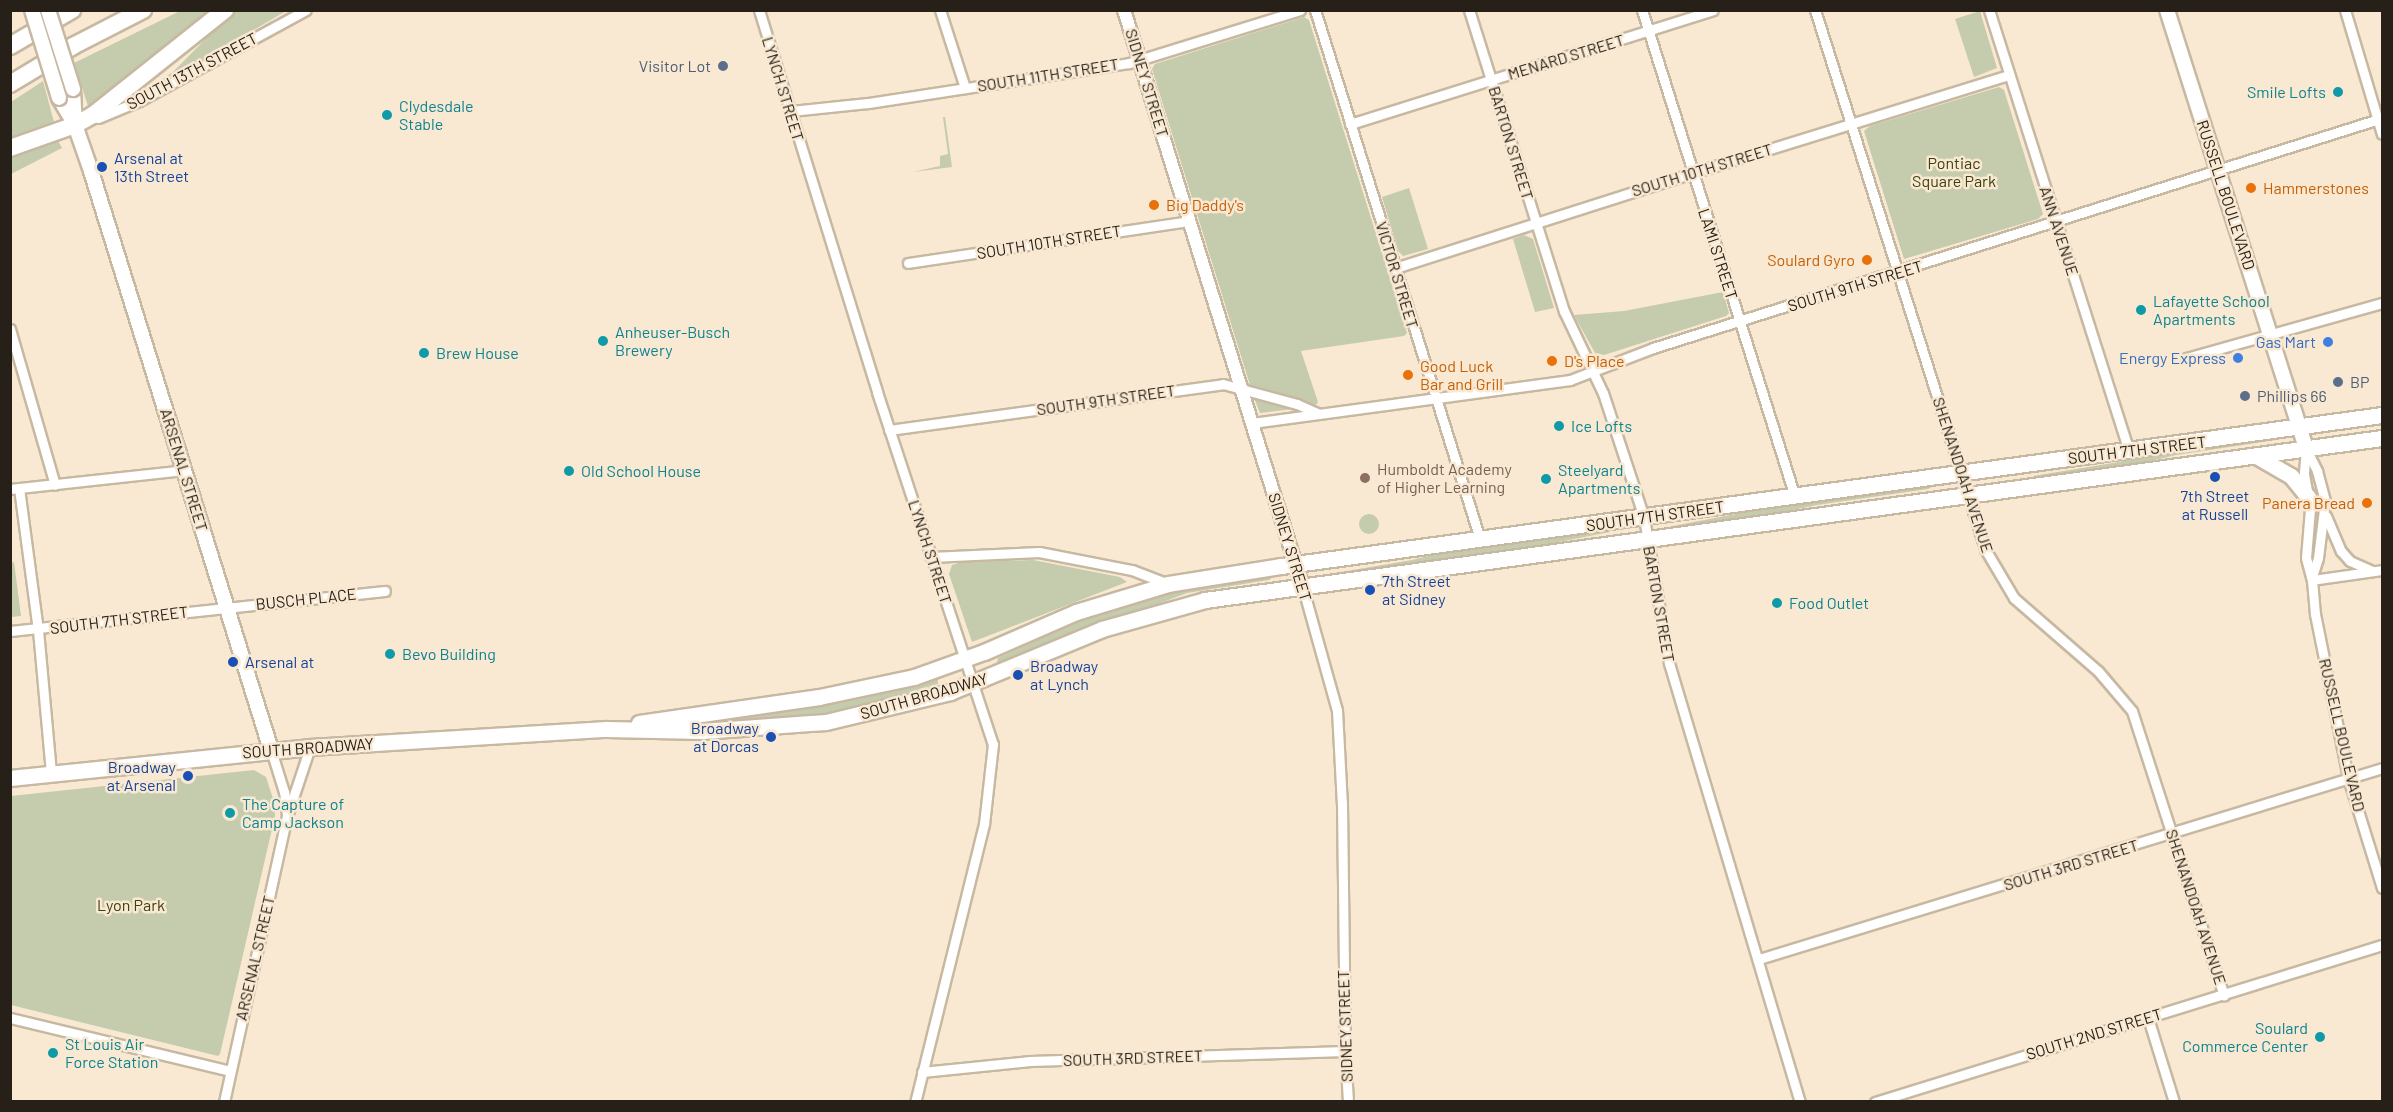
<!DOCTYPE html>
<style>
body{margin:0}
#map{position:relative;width:2393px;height:1112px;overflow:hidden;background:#f9e9d2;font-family:Barlow,sans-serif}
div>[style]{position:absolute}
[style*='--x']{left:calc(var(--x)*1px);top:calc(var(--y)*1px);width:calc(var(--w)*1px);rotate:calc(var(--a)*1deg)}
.green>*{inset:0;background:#c5cbad}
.round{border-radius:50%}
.roads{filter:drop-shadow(2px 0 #c7b8a2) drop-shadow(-2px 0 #c7b8a2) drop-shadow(0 2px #c7b8a2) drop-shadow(0 -2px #c7b8a2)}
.minor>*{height:9px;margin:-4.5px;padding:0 4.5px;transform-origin:4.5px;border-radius:4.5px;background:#fff}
.tertiary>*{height:12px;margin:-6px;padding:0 6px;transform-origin:6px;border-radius:6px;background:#fff}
.secondary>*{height:14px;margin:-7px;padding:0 7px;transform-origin:7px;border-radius:7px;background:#fff}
.primary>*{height:15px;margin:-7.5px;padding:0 7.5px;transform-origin:7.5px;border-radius:7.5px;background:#fff}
.motorway>*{height:16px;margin:-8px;padding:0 8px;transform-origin:8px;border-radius:8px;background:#fff}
.bridges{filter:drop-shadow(2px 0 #c7b8a2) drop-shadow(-2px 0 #c7b8a2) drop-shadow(0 2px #c7b8a2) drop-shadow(0 -2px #c7b8a2)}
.secondary-bridge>*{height:14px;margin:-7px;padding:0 7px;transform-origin:7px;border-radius:7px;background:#fff}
.dots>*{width:16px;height:16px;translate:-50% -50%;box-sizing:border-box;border:3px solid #f9e9d2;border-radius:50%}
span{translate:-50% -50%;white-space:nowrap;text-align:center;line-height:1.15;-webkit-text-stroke:5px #f9e9d2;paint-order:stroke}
.street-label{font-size:16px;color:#262018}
.service-label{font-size:16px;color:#4e5e75}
.right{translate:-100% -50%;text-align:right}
.left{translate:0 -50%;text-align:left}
.culture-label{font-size:16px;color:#0d838f}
.transit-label{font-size:16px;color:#164399}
.park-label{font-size:16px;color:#3a410d}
.food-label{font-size:16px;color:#c56008}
.shop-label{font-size:16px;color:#366cbe}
.education-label{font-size:16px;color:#785e54}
.frame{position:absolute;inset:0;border:12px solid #262018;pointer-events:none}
</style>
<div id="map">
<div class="green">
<div style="clip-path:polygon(180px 11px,218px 11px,89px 109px,74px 63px)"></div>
<div style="clip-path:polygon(233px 11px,286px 11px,158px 86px,127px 101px,173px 72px)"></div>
<div style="clip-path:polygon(1980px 11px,1997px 68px,1974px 77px,1955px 19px)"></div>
<div style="clip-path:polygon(1304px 17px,1309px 20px,1407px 333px,1404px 336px,1301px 351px,1318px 402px,1316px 405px,1250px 385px,1152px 69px,1155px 64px)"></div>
<div style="clip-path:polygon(43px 81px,55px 126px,11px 143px,11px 102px)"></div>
<div style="clip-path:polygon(1999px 87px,2004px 90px,2043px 214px,2038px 219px,1904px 259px,1864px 131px,1870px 126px)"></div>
<div style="clip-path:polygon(943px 117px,945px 117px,952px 167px,913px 172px,940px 166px,940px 156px,948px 154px)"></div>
<div style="clip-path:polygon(57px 139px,62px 148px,11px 174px,11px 154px)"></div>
<div style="clip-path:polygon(1409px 188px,1428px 249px,1403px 256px,1398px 251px,1382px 197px)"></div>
<div style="clip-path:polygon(1524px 235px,1533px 239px,1554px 308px,1535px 312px,1513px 239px)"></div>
<div style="clip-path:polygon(1723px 292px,1729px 313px,1726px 316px,1604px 355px,1595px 353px,1574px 315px,1624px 311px)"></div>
<div style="clip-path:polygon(1254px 398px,1258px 398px,1293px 409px,1260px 413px)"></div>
<div style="clip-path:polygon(2272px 438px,2276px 440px,2176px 455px,2133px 465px,2036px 478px,2033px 476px,2119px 462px,2145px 455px)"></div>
<div style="clip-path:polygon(1930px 484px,1932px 487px,1928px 489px,1817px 505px,1759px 517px,1676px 528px,1673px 526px,1793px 503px)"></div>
<div class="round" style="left:1359px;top:514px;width:20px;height:20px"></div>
<div style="clip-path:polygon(1602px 529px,1609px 529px,1610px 532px,1523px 549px,1329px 574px,1412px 560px,1457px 549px)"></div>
<div style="clip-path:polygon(1033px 560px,1120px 577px,1127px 582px,972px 642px,949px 574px,952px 565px,961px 562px)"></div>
<div style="clip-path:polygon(14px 562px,21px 616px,11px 617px,11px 563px)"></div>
<div style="clip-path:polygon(1270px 575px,1273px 577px,1269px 580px,1187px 593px,998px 664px,997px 662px,998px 658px,1104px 609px,1165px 592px)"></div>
<div style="clip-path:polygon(931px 678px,938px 679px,938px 684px,827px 715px,735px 723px,734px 714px,823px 705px)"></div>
<div style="clip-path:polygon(254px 770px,266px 777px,275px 805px,275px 816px,220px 1054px,218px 1056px,11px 1005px,11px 796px)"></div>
</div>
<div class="roads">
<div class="minor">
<div style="--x:759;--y:10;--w:400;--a:72.8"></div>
<div style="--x:877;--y:392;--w:371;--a:71.8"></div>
<div style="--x:993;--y:744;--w:81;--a:96.4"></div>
<div style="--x:984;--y:824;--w:286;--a:103.9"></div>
<div style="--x:940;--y:10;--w:82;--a:72.2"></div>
<div style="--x:1315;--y:10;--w:554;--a:72.68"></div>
<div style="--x:1469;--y:10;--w:316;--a:72.5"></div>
<div style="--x:1564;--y:311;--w:91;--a:64.6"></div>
<div style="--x:1603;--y:393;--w:132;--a:71.8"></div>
<div style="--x:1644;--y:518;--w:147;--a:80.2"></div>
<div style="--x:1669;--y:663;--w:458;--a:73.4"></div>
<div style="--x:1642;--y:10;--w:510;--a:72.56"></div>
<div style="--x:1815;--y:10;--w:565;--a:72.49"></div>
<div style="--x:1985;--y:549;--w:57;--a:59.4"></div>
<div style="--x:2014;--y:598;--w:111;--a:41"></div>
<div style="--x:2098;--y:671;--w:52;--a:49.6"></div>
<div style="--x:2132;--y:711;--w:299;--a:72.1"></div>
<div style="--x:1989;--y:10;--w:463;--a:72.4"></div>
<div style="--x:2345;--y:10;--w:129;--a:73.4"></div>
<div style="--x:791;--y:111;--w:77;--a:-5.9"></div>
<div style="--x:868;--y:103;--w:264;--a:-8.7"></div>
<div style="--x:1129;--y:63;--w:179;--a:-17.2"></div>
<div style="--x:98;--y:118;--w:44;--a:-22.5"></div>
<div style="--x:139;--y:101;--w:190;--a:-28.6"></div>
<div style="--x:1350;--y:124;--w:380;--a:-17.4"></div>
<div style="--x:908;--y:263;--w:284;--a:-8.5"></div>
<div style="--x:1395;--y:268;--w:312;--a:-17.7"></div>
<div style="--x:1692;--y:173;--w:332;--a:-17.2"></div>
<div style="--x:10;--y:329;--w:162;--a:73.9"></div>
<div style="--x:2186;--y:358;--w:204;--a:-15.7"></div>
<div style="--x:1252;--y:423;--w:321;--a:-7.7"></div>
<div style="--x:1570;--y:380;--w:89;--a:-21.1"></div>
<div style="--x:1653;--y:348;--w:764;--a:-17.51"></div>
<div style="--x:889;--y:430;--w:337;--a:-7.8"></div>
<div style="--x:1223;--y:384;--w:77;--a:15.1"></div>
<div style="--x:1297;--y:404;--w:24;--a:24"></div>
<div style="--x:2306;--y:449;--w:25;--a:95"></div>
<div style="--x:2304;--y:474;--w:36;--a:80"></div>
<div style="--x:2310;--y:509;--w:49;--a:94.7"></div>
<div style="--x:2306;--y:558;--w:23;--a:75"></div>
<div style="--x:2312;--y:580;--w:34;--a:85"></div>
<div style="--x:2315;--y:614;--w:167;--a:78.6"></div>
<div style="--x:2348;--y:778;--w:115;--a:72.8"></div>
<div style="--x:2306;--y:449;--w:25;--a:63"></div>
<div style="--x:2317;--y:471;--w:31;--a:75"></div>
<div style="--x:2325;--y:501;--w:57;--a:97"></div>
<div style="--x:2318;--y:558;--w:20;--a:108"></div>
<div style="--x:19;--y:488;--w:143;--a:82.4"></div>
<div style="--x:38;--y:630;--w:145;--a:84.8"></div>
<div style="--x:10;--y:489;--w:175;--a:-6.2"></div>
<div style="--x:2326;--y:516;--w:38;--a:67"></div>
<div style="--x:2341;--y:551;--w:13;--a:48"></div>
<div style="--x:2350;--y:561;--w:24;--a:24"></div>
<div style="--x:931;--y:557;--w:108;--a:-2.7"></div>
<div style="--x:1039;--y:552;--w:95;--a:11"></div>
<div style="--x:1132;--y:570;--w:39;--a:21"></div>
<div style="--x:2312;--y:580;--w:71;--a:-8.1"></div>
<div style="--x:1302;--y:585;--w:130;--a:74.4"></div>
<div style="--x:1337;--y:710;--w:94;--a:87"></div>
<div style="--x:1342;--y:804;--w:247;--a:89.3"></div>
<div style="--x:1345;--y:1051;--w:51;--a:86.6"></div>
<div style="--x:10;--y:631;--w:377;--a:-6.1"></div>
<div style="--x:288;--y:813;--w:70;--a:-71.6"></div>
<div style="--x:1759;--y:959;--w:652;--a:-17.04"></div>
<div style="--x:10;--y:1018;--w:226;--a:13.5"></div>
<div style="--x:2148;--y:1018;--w:88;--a:72.8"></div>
<div style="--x:922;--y:1072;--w:109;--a:-5.8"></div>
<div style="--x:1030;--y:1061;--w:315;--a:-1.8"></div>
<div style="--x:224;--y:1102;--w:294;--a:-77.6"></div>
<div style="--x:287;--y:815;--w:23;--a:-97"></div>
<div style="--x:284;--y:792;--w:44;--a:-107.2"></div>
<div style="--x:1875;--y:1102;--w:531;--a:-17.21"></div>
</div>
<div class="tertiary">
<div style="--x:1124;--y:10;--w:602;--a:72.8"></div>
</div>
<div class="secondary">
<div style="--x:2167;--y:10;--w:460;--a:72.4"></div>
<div style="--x:73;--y:89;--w:36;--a:87"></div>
<div style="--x:59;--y:98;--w:31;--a:59"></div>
<div style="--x:75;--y:125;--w:49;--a:70.8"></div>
<div style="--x:91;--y:171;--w:606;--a:72.73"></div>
</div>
<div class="primary">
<div style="--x:2258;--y:457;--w:38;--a:30"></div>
<div style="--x:2291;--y:476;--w:28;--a:51"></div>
<div style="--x:639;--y:723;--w:182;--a:-8.2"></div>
<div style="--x:819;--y:697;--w:97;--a:-11.9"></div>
<div style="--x:914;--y:677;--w:74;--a:-19.7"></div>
<div style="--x:984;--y:652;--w:100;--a:-23.5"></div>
<div style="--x:1076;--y:612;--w:96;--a:-16.9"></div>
<div style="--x:1168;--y:584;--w:114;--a:-9.1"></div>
<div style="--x:1281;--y:566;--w:1111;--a:-7.81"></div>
<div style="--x:10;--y:778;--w:302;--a:-5.9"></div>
<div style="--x:310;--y:747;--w:297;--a:-3.5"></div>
<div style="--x:606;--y:729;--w:96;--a:1.2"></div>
<div style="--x:702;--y:731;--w:124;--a:-4.2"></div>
<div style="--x:826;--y:722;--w:128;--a:-13.6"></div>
<div style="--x:950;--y:692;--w:165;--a:-22.5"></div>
<div style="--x:1102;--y:629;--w:107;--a:-15.7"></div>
<div style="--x:1205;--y:600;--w:1188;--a:-7.84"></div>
</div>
<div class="motorway">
<div style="--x:10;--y:46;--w:72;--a:-30.1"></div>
<div style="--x:10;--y:84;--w:74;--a:-31.1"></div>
<div style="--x:73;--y:46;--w:79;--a:-27.2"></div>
<div style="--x:10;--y:148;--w:69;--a:-19.5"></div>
<div style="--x:75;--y:125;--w:21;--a:-29"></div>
<div style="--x:93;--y:115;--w:169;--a:-38.5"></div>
</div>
</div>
<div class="bridges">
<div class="secondary-bridge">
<div style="--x:32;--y:10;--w:92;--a:72.9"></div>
<div style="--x:48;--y:10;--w:83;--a:72.4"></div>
</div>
</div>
<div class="dots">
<div style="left:723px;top:66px;background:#5c6f8a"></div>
<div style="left:2338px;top:92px;background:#0f9aa8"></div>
<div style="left:387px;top:115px;background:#0f9aa8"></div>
<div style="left:102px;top:167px;background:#1a4fb4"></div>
<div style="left:2251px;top:188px;background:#e8710a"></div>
<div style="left:1154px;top:205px;background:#e8710a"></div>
<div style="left:1867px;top:260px;background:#e8710a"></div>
<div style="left:2141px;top:310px;background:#0f9aa8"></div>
<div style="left:603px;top:341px;background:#0f9aa8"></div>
<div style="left:2328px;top:342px;background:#3f7fe0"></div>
<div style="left:424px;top:353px;background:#0f9aa8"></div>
<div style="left:2238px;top:358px;background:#3f7fe0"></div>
<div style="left:1552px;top:361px;background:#e8710a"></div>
<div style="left:1408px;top:375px;background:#e8710a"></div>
<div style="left:2338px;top:382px;background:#5c6f8a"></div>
<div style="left:2245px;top:396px;background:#5c6f8a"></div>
<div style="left:1559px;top:426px;background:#0f9aa8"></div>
<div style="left:569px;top:471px;background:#0f9aa8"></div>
<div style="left:2215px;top:477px;background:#1a4fb4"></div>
<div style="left:1365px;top:478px;background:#8d6e63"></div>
<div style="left:1546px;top:479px;background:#0f9aa8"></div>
<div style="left:2367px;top:503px;background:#e8710a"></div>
<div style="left:1370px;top:590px;background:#1a4fb4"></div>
<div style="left:1777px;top:603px;background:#0f9aa8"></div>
<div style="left:390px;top:654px;background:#0f9aa8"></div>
<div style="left:233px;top:662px;background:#1a4fb4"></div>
<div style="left:1018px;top:675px;background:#1a4fb4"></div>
<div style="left:771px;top:737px;background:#1a4fb4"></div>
<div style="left:188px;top:776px;background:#1a4fb4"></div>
<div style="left:230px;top:813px;background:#0f9aa8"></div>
<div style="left:2320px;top:1037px;background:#0f9aa8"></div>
<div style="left:53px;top:1053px;background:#0f9aa8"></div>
</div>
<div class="street-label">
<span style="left:1566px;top:57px;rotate:-17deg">MENARD STREET</span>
<span style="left:192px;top:71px;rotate:-28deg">SOUTH 13TH STREET</span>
<span style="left:1048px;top:75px;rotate:-9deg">SOUTH 11TH STREET</span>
<span style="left:1147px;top:83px;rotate:73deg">SIDNEY STREET</span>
<span style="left:783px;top:89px;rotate:73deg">LYNCH STREET</span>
<span style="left:1511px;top:143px;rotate:73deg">BARTON STREET</span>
<span style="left:1702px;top:170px;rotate:-17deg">SOUTH 10TH STREET</span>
<span style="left:2226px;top:195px;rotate:72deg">RUSSELL BOULEVARD</span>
<span style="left:2059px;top:231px;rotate:72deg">ANN AVENUE</span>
<span style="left:1049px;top:242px;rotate:-9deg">SOUTH 10TH STREET</span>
<span style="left:1718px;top:254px;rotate:72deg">LAMI STREET</span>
<span style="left:1397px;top:275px;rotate:73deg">VICTOR STREET</span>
<span style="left:1855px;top:286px;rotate:-17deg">SOUTH 9TH STREET</span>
<span style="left:1106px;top:400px;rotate:-8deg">SOUTH 9TH STREET</span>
<span style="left:2137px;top:450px;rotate:-7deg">SOUTH 7TH STREET</span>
<span style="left:184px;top:470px;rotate:73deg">ARSENAL STREET</span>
<span style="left:1963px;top:475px;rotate:72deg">SHENANDOAH AVENUE</span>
<span style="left:1655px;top:516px;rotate:-8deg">SOUTH 7TH STREET</span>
<span style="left:1290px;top:547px;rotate:73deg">SIDNEY STREET</span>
<span style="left:930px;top:552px;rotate:72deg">LYNCH STREET</span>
<span style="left:306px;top:599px;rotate:-6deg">BUSCH PLACE</span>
<span style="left:1659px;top:604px;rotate:80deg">BARTON STREET</span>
<span style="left:119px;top:620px;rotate:-7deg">SOUTH 7TH STREET</span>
<span style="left:924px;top:696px;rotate:-16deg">SOUTH BROADWAY</span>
<span style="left:2342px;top:735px;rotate:77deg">RUSSELL BOULEVARD</span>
<span style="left:308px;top:748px;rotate:-4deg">SOUTH BROADWAY</span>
<span style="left:2071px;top:865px;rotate:-17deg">SOUTH 3RD STREET</span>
<span style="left:2196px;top:907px;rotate:72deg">SHENANDOAH AVENUE</span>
<span style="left:255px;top:958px;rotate:-77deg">ARSENAL STREET</span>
<span style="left:1345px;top:1026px;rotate:-92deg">SIDNEY STREET</span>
<span style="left:2094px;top:1034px;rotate:-17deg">SOUTH 2ND STREET</span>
<span style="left:1133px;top:1058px;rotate:-2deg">SOUTH 3RD STREET</span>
</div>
<div class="service-label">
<span class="right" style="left:711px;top:66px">Visitor Lot</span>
<span class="left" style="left:2350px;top:382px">BP</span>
<span class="left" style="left:2257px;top:396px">Phillips 66</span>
</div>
<div class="culture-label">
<span class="right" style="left:2326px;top:92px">Smile Lofts</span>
<span class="left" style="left:399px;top:115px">Clydesdale<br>Stable</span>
<span class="left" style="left:2153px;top:310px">Lafayette School<br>Apartments</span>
<span class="left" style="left:615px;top:341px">Anheuser-Busch<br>Brewery</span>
<span class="left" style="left:436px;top:353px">Brew House</span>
<span class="left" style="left:1571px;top:426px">Ice Lofts</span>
<span class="left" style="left:1558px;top:479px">Steelyard<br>Apartments</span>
<span class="left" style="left:581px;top:471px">Old School House</span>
<span class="left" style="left:1789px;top:603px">Food Outlet</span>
<span class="left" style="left:402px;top:654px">Bevo Building</span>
<span class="left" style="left:242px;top:813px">The Capture of<br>Camp Jackson</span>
<span class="right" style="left:2308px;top:1037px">Soulard<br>Commerce Center</span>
<span class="left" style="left:65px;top:1053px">St Louis Air<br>Force Station</span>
</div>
<div class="transit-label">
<span class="left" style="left:114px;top:167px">Arsenal at<br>13th Street</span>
<span style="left:2215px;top:505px">7th Street<br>at Russell</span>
<span class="left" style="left:1382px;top:590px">7th Street<br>at Sidney</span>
<span class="left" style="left:245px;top:662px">Arsenal at</span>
<span class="left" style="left:1030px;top:675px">Broadway<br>at Lynch</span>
<span class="right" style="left:759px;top:737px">Broadway<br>at Dorcas</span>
<span class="right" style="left:176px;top:776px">Broadway<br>at Arsenal</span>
</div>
<div class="park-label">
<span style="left:1954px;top:172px">Pontiac<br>Square Park</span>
<span style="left:131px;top:905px">Lyon Park</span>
</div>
<div class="food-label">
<span class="left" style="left:2263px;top:188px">Hammerstones</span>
<span class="left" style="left:1166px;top:205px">Big Daddy's</span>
<span class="right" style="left:1855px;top:260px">Soulard Gyro</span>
<span class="left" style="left:1564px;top:361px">D's Place</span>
<span class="left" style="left:1420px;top:375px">Good Luck<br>Bar and Grill</span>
<span class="right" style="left:2355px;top:503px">Panera Bread</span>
</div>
<div class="shop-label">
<span class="right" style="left:2316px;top:342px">Gas Mart</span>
<span class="right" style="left:2226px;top:358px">Energy Express</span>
</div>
<div class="education-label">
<span class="left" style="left:1377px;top:478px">Humboldt Academy<br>of Higher Learning</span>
</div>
<div class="frame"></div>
</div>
